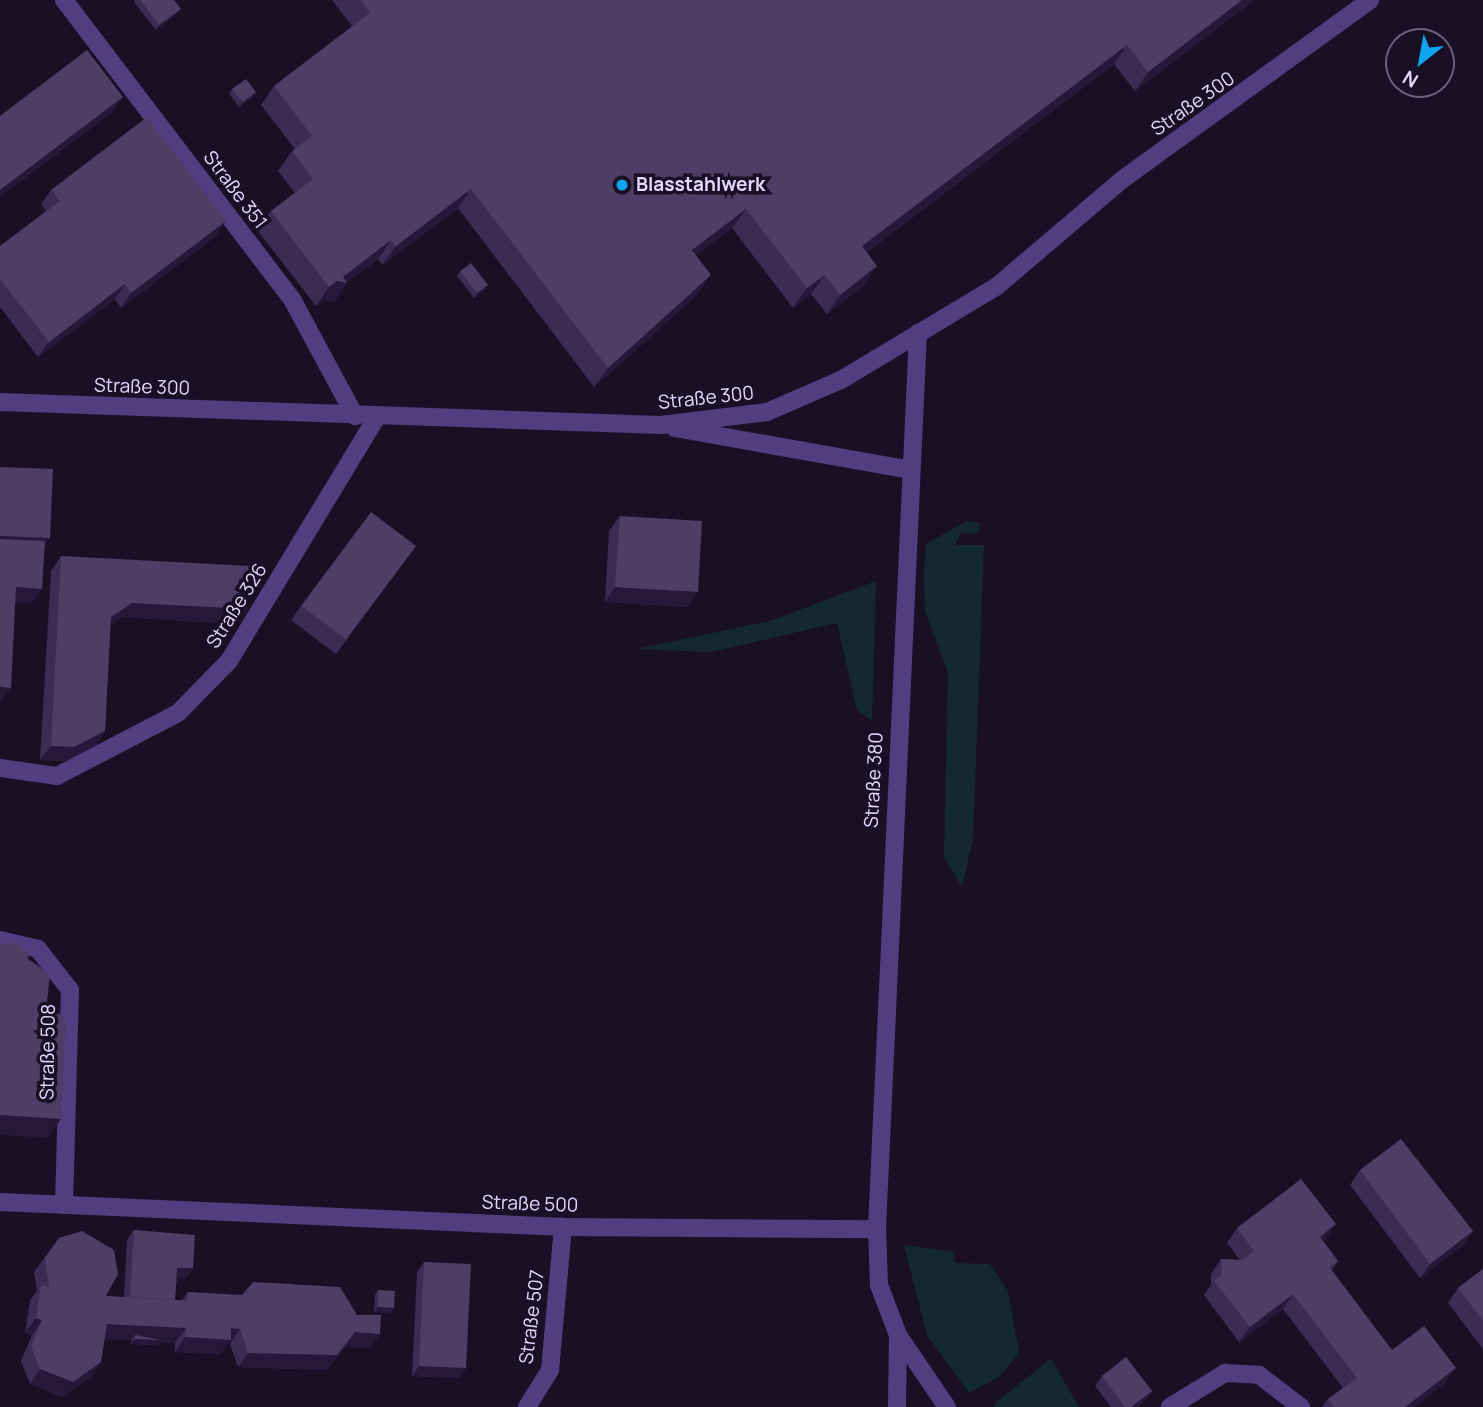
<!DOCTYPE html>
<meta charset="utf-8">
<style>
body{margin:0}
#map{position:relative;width:1483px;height:1407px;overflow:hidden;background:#191025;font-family:Manrope,sans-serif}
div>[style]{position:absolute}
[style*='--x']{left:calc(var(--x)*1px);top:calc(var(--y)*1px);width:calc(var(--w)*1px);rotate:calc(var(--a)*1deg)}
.green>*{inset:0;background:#14292f}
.street>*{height:18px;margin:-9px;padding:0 9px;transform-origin:9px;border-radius:9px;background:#513e81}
.wall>*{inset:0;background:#3c2b52}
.shaded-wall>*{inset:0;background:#261838}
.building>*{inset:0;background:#4e3d64}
.dots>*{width:19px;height:19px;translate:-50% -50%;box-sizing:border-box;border:4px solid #191025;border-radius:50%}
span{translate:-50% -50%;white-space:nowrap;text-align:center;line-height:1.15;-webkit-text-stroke:7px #191025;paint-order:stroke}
.street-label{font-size:19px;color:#e4d7fd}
.poi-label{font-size:19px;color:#e4d7fd;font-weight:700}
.left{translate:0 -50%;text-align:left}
.north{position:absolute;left:1385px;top:28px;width:70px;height:70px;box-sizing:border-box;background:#191025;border:2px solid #6a607b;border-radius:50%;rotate:211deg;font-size:19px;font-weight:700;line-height:28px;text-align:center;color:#e4d7fd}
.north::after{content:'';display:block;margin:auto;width:24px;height:32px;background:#0fa3f1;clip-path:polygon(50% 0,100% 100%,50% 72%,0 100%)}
</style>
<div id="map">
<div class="green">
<div style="clip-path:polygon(967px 521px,980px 523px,978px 534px,961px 533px,955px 545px,984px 545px,973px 839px,962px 887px,944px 857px,948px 673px,925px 611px,924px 573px,926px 544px)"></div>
<div style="clip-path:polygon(876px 581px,872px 721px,857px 710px,837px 623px,711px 652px,636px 649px,770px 621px)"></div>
<div style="clip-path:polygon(904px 1245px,954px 1252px,955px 1263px,990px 1264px,1008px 1291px,1019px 1353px,999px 1377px,969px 1393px,927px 1335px)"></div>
<div style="clip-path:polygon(1051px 1359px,1079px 1407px,994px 1407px,996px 1402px)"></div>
</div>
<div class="street">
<div style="--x:64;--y:0;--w:378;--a:52.7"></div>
<div style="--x:293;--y:301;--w:131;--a:61.7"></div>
<div style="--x:0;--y:402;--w:661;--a:1.99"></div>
<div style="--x:661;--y:425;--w:107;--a:-7"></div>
<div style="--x:767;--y:412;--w:81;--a:-23.4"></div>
<div style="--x:841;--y:380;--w:181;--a:-31"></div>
<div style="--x:996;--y:287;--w:167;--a:-40.4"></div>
<div style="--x:1123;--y:179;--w:305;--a:-35.9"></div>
<div style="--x:675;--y:428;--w:239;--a:10.1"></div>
<div style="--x:0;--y:768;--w:58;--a:8"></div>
<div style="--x:57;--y:776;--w:136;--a:-27.5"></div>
<div style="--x:178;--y:713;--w:73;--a:-45.6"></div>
<div style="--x:229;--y:661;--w:284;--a:-58.8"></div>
<div style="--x:0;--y:940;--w:39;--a:13"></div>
<div style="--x:38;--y:949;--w:52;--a:52"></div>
<div style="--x:70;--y:990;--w:215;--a:91.6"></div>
<div style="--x:0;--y:1202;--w:564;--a:2.54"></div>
<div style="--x:563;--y:1227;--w:314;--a:0.4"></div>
<div style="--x:898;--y:1335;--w:87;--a:55.8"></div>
<div style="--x:527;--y:1407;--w:44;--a:-58.1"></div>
<div style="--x:550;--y:1370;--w:144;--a:-84.8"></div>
<div style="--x:897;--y:1407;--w:72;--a:-89.2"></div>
<div style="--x:898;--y:1335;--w:53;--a:-110.8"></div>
<div style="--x:879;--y:1285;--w:56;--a:-92"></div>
<div style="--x:877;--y:1229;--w:897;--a:-87.38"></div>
<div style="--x:1170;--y:1407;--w:65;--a:-31.7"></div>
<div style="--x:1225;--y:1373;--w:34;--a:3"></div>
<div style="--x:1259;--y:1375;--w:53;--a:37.3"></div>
</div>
<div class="wall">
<div style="clip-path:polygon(135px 0,174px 0,177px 14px,156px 30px,134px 2px)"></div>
<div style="clip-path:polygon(332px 0,1254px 0,1135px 91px,1114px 64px,867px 252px,864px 285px,827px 314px,811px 294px,793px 308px,732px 228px,696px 255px,697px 295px,594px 387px,458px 208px,382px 265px,378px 259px,347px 282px,334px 302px,324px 300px,316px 306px,257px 230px,271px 211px,295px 193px,278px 171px,292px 151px,295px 149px,261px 105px,274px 86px,352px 26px)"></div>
<div style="clip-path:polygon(232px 89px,256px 92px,253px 97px,239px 107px,229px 94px)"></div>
<div style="clip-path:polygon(210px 153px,219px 163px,214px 167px,207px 158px)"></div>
<div style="clip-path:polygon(51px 190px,216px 236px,121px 308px,115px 299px,38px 357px,0 307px,0 247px,46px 211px,41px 204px)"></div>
<div style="clip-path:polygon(460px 271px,488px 285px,484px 290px,474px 298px,457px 276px)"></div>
<div style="clip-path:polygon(620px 516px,688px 607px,605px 602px,609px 531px)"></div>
<div style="clip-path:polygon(416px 546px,336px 654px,291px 620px,301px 606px)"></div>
<div style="clip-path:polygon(61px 556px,237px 624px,122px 617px,110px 625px,105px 731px,95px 746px,64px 761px,40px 760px,51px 571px)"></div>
<div style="clip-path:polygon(1360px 1170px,1473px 1231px,1463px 1245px,1420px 1278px,1350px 1185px)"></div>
<div style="clip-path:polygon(1237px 1228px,1326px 1239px,1323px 1241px,1338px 1261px,1332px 1270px,1392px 1350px,1446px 1382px,1414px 1407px,1322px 1407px,1328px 1399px,1343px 1388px,1283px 1309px,1239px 1342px,1204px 1295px,1211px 1285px,1211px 1274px,1221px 1259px,1240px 1260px,1227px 1243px)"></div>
<div style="clip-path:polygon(134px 1230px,193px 1268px,186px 1278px,177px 1278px,175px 1300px,182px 1300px,188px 1292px,357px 1315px,380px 1334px,370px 1348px,345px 1347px,326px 1370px,238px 1367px,230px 1344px,228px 1344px,220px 1354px,175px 1352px,175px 1343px,160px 1342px,157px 1345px,131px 1344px,131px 1340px,105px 1339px,91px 1377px,62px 1397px,30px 1384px,21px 1361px,32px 1335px,25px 1333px,30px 1300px,37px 1291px,34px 1272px,59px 1238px,106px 1296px,124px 1297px,127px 1240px)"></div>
<div style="clip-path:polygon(424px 1262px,466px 1368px,459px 1378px,412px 1376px,417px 1272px)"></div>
<div style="clip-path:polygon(1483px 1269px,1483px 1349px,1448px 1303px,1458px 1288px)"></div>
<div style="clip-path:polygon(378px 1290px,394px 1308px,390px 1313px,374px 1312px,375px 1295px)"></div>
<div style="clip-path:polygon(1102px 1376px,1152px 1391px,1145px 1401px,1137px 1407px,1111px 1407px,1095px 1386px)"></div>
</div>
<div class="shaded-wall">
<div style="clip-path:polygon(1242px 0,1254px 0,1135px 91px,1148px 72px)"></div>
<div style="clip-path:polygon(181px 9px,177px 14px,156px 30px,159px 25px)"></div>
<div style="clip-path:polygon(1127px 45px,1114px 64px,849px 265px,862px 246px)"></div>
<div style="clip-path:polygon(256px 92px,253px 97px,239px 107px,243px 102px)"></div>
<div style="clip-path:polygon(123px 97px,113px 112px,0 197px,0 190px)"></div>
<div style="clip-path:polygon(471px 189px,458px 208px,382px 265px,396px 246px)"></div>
<div style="clip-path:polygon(746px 209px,732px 228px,678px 269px,692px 250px)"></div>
<div style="clip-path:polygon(226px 221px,216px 236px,121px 308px,131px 293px)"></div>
<div style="clip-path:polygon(391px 240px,378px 259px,346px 283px,334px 302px,324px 300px,316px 306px,329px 287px)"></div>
<div style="clip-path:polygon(877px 266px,864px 285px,827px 314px,840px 295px)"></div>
<div style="clip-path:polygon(711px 275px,697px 295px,594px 387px,608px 368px)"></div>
<div style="clip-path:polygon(825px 275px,811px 294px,793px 308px,807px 288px)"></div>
<div style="clip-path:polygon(125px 284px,115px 299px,38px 357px,49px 342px)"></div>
<div style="clip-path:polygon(488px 285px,484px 290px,474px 298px,477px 293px)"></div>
<div style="clip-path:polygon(0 536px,50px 538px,40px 553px,0 551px)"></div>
<div style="clip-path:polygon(16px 587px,42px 589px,32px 603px,5px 602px)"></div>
<div style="clip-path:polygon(615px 587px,698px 592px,688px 607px,605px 602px)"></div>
<div style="clip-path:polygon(132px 603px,247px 609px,237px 624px,122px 617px,100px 632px,111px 617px)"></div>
<div style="clip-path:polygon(0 687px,11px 688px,0 703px)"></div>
<div style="clip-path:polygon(105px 731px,95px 746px,64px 761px,40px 760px,51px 746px)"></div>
<div style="clip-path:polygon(0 1115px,61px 1119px,47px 1138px,0 1135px)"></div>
<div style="clip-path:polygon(1336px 1224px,1326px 1239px,1310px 1252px,1320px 1237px)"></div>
<div style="clip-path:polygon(1473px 1231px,1463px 1245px,1420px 1278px,1430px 1264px)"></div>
<div style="clip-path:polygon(177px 1268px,193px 1268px,186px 1278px,170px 1278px)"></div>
<div style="clip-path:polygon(1293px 1294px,1283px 1309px,1239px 1342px,1250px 1327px)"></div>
<div style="clip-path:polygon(378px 1307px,394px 1308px,390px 1313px,374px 1312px)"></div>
<div style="clip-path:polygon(36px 1318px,42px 1320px,32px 1335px,25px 1333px)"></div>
<div style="clip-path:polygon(107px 1324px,186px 1328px,175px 1343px,160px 1342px,157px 1345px,131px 1344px,135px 1339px,135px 1335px,131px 1340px,96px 1339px)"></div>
<div style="clip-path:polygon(231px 1328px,240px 1329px,230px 1344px,228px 1344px,220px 1354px,175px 1352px,185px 1337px)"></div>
<div style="clip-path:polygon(355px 1332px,380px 1334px,370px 1348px,345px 1347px,326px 1370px,238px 1367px,248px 1353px)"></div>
<div style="clip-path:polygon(101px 1362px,91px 1377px,62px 1397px,30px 1384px,40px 1369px)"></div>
<div style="clip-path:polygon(419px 1366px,466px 1368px,459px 1378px,412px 1376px)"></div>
<div style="clip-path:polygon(1456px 1368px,1446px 1382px,1414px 1407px,1405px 1407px)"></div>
<div style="clip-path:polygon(1152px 1391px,1145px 1401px,1137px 1407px,1131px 1407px)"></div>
</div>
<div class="building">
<div style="clip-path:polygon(140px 0,174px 0,181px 9px,159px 25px)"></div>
<div style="clip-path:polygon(361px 0,1242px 0,1148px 72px,1127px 45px,862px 246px,877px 266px,840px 295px,825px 275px,807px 288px,746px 209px,692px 250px,711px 275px,608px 368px,471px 189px,396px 246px,391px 240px,343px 277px,347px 283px,337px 281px,329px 287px,271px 211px,313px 179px,292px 151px,312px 136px,274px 86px,370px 13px)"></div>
<div style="clip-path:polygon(87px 50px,123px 97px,0 190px,0 116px)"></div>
<div style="clip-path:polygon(246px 79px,256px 92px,243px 102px,232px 89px)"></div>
<div style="clip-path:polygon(147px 117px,226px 221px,131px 293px,125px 284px,49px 342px,0 279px,0 246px,60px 201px,51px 190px)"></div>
<div style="clip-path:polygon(215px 149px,222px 158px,217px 162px,210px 153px)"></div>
<div style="clip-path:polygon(471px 263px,488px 285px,477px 293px,460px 271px)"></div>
<div style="clip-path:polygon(0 467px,53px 469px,50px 538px,0 536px)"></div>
<div style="clip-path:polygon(371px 512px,416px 546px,346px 639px,301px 606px)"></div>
<div style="clip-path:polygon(620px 516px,702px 521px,698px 592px,615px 587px)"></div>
<div style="clip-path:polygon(0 539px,45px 541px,42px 589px,16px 587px,11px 688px,0 687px)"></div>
<div style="clip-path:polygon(61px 556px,250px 566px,247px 609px,132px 603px,111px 617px,105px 731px,74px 747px,51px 746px)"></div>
<div style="clip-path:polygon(21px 942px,20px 950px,29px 951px,28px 959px,50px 974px,47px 1002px,66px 1021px,61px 1119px,0 1115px,0 945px)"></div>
<div style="clip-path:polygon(1401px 1139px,1473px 1231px,1430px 1264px,1360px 1170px)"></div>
<div style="clip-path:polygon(1301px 1179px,1336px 1224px,1320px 1237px,1338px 1261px,1329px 1267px,1392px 1350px,1424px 1326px,1456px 1368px,1405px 1407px,1334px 1407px,1328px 1399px,1357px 1378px,1293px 1294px,1250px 1327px,1214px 1281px,1222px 1275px,1221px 1259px,1242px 1260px,1254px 1251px,1237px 1228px)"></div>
<div style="clip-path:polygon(134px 1230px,195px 1235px,193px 1268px,177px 1268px,175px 1300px,130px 1297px)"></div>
<div style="clip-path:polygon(82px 1231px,114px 1250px,118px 1274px,106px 1296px,187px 1301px,188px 1292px,242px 1295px,253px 1282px,340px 1287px,357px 1315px,381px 1315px,380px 1334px,355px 1332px,337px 1355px,248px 1353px,240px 1329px,231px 1328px,231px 1340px,185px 1337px,186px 1328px,107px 1324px,101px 1362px,73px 1382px,40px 1369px,31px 1346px,42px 1320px,36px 1318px,41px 1285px,49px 1287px,45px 1258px,59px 1238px)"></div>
<div style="clip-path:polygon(424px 1262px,471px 1264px,466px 1368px,419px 1366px)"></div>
<div style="clip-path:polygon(1483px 1269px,1483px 1321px,1458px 1288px)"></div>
<div style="clip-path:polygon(378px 1290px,395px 1291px,394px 1308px,378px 1307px)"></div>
<div style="clip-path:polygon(135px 1335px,161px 1340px,135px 1339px)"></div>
<div style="clip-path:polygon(1126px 1357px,1152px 1391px,1131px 1407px,1125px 1407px,1102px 1376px)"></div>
</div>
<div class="dots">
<div style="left:622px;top:185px;background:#0fa3f1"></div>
</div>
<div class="street-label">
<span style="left:1193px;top:104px;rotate:-35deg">Straße 300</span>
<span style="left:235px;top:190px;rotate:53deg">Straße 351</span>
<span style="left:142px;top:387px;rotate:2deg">Straße 300</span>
<span style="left:706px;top:398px;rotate:-6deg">Straße 300</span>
<span style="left:237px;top:606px;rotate:-58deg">Straße 326</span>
<span style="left:874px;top:780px;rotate:-87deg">Straße 380</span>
<span style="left:48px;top:1052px;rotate:-89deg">Straße 508</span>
<span style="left:530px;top:1204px;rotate:2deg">Straße 500</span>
<span style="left:532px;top:1317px;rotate:-83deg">Straße 507</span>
</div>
<div class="poi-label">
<span class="left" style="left:636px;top:185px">Blasstahlwerk</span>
</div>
<div class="north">N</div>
</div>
